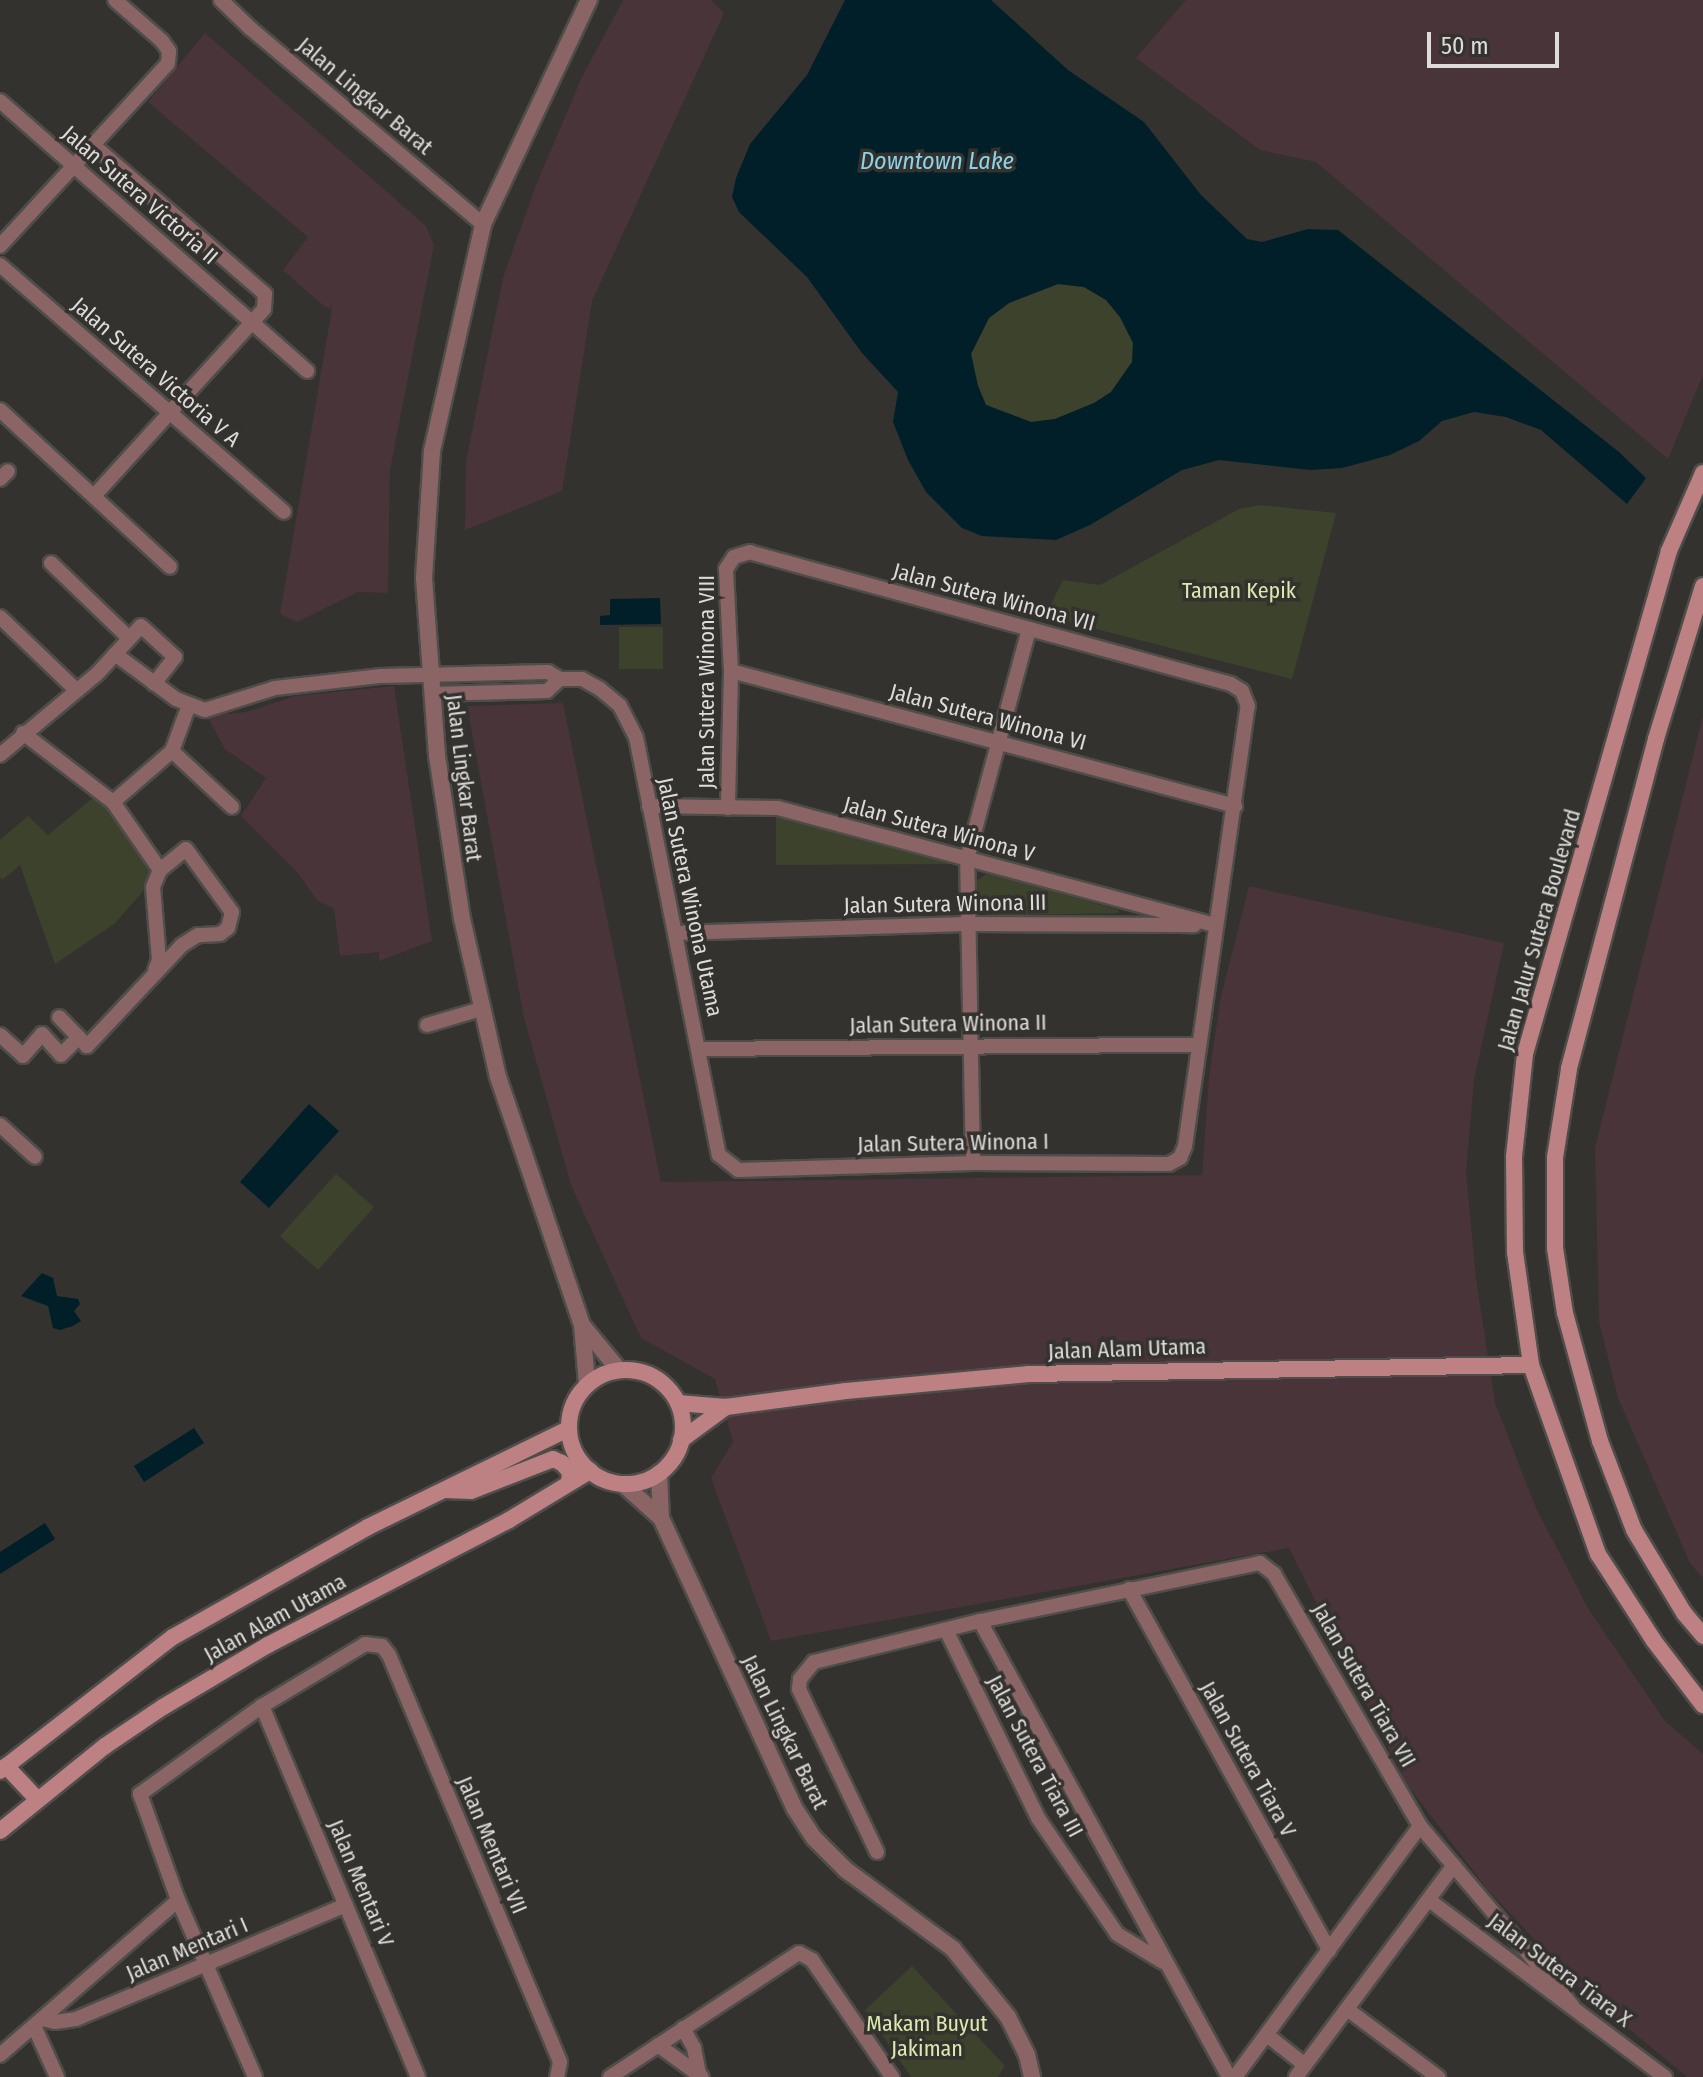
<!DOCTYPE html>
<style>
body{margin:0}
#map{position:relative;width:1703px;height:2077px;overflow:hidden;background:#34322e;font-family:"Fira Sans Condensed",sans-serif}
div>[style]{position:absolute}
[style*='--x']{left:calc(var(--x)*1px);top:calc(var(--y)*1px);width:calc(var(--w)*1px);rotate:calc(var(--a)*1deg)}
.commercial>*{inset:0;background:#483439}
.green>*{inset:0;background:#3d422d}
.water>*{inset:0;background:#011f28}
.roads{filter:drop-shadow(2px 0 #4f4d4a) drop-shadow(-2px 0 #4f4d4a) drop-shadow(0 2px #4f4d4a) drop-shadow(0 -2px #4f4d4a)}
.minor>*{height:14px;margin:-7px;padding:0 7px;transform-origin:7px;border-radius:7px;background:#8b6566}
.tertiary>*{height:16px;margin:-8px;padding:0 8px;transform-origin:8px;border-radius:8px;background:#8b6566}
.secondary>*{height:16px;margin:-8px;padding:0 8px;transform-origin:8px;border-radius:8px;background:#bd8183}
.secondary>.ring{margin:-8px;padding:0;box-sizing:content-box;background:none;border:16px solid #bd8183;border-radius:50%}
span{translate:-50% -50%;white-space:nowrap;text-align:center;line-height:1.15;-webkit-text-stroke:7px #34322e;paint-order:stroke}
.street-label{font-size:22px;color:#dddcda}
.park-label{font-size:22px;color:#dbeaae}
.water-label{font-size:24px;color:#8ad3ea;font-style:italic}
.scale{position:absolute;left:1427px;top:32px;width:132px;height:36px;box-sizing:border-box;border:4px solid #dddcda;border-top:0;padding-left:10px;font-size:24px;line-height:28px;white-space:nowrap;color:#dddcda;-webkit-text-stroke:6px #34322e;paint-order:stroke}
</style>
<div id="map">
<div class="commercial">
<div style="clip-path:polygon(623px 0,711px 0,724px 13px,592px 301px,562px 491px,465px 530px,466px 461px,503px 278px,536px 185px,582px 77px)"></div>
<div style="clip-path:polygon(1186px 0,1703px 0,1703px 375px,1668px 459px,1316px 162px,1260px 150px,1136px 58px)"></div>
<div style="clip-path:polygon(205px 33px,426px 226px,434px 245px,390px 470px,388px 593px,358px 592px,297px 622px,280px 614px,332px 308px,325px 307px,283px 270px,308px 237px,148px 102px)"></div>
<div style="clip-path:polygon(394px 686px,432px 941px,379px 961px,379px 952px,340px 956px,334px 909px,317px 900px,298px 873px,241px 816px,266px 778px,225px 749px,207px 716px,246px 712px,295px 696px)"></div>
<div style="clip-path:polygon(563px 703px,661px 1182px,1202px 1175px,1209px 1077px,1221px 996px,1249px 886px,1504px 943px,1474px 1080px,1466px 1173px,1476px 1278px,1495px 1403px,1536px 1508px,1589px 1610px,1665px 1721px,1703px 1754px,1703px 2077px,1687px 2077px,1582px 1990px,1487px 1889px,1405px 1782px,1289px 1548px,771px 1641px,711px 1478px,733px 1442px,715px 1379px,641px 1338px,571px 1185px,524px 1018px,467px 706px)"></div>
<div style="clip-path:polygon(1703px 716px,1703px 1578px,1690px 1563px,1618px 1398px,1599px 1321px,1595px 1148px)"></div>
</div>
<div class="green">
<div style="clip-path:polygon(1058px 284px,1084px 287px,1106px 300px,1120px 317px,1133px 343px,1132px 362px,1111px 392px,1094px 403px,1055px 419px,1031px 422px,986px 405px,978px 386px,971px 354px,989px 318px,1009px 303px)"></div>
<div style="clip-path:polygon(1260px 505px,1336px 513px,1292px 679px,1045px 616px,1063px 580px,1100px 585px,1239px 509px)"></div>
<div style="clip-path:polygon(619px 627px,663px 627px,663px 669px,619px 669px)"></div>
<div style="clip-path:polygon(95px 796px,119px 819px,154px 879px,114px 924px,55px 964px,20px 865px,2px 880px,0 877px,0 840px,28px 816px,48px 835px)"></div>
<div style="clip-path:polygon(776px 817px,951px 864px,776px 865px)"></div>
<div style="clip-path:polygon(988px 873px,1119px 910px,1118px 913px,987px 916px,977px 907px,976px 881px)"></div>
<div style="clip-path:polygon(336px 1174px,374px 1207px,318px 1270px,280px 1236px)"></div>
<div style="clip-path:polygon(912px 1966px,1005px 2066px,998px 2077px,911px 2077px,865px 2010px)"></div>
</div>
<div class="water">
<div style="clip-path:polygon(evenodd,845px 0,991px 0,1068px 70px,1144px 122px,1201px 195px,1247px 239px,1262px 242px,1308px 229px,1338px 230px,1619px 452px,1646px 478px,1627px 504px,1541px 430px,1506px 417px,1474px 412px,1442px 421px,1419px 441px,1390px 455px,1342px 468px,1310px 470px,1219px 460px,1182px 470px,1090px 525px,1056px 540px,982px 536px,962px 528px,926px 492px,908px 460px,893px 422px,898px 392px,862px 353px,807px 277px,739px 212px,732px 197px,736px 178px,750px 144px,807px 75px,845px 0,1058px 284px,1084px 287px,1106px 300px,1120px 317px,1133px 343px,1132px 362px,1111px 392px,1094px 403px,1055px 419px,1031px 422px,986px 405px,978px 386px,971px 354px,989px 318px,1009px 303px,1058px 284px)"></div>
<div style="clip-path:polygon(660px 598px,661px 624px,600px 625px,600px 616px,610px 615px,610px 599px)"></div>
<div style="clip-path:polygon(309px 1104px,339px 1131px,269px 1208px,240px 1182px)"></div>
<div style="clip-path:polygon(42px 1273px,53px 1278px,57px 1296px,78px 1299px,80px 1304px,74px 1311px,81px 1321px,73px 1326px,60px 1330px,53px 1328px,48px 1306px,21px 1296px)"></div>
<div style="clip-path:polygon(194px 1428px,204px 1443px,144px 1482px,134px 1466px)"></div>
<div style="clip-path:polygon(45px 1523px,55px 1539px,0 1574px,0 1552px)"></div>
</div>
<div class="roads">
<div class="minor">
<div style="--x:221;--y:0;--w:40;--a:44"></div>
<div style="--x:250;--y:28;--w:304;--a:40.1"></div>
<div style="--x:0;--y:101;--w:409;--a:41.3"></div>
<div style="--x:92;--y:144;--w:229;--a:40.9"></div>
<div style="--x:265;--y:294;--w:15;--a:94"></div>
<div style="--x:264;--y:309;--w:253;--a:132.3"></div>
<div style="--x:0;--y:246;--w:248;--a:-47.4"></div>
<div style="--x:168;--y:63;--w:12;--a:-85"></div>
<div style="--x:169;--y:51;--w:12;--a:-125"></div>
<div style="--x:162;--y:41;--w:62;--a:-138.9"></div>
<div style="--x:0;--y:265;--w:376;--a:41"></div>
<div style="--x:0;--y:410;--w:231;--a:42.7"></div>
<div style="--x:0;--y:479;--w:11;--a:-45"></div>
<div style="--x:51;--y:563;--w:108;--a:43.9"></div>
<div style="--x:0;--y:617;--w:105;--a:43.8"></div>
<div style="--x:115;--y:654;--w:76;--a:36.4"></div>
<div style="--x:176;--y:699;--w:31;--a:21"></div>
<div style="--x:205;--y:710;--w:73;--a:-17.4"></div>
<div style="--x:275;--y:688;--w:107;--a:-6.5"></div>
<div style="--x:381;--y:676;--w:167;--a:-1.4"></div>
<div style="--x:548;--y:672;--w:14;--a:30"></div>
<div style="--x:560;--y:679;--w:22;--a:0"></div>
<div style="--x:582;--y:679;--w:21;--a:29"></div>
<div style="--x:600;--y:689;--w:26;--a:40"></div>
<div style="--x:620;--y:706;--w:35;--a:63"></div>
<div style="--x:636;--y:737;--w:426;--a:78.8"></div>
<div style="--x:719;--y:1155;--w:24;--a:38"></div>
<div style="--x:738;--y:1170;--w:235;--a:-1.7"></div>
<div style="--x:973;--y:1163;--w:196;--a:0.3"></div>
<div style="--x:1169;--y:1164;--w:13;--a:-29"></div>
<div style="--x:1180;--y:1158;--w:13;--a:-67"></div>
<div style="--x:1185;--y:1146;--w:444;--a:-81.9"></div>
<div style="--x:1248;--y:706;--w:16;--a:-112"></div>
<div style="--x:1242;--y:691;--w:13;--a:-148"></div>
<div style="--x:1231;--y:684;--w:499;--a:-164.7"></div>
<div style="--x:750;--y:552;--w:17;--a:163"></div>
<div style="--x:734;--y:557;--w:14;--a:124"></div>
<div style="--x:726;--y:569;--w:102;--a:87.2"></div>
<div style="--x:731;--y:671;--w:137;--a:91.3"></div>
<div style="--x:731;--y:671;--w:522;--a:15"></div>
<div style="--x:432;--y:694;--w:115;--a:-1.5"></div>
<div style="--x:547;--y:691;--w:18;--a:-43"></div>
<div style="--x:23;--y:733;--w:113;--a:37.5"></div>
<div style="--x:113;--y:802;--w:83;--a:55.3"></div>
<div style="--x:160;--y:870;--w:33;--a:-39"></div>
<div style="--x:186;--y:849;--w:78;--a:53.9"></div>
<div style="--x:232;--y:912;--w:16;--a:104"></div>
<div style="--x:228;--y:928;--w:10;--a:143"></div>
<div style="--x:220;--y:934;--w:22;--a:177"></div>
<div style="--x:198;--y:935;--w:19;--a:148"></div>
<div style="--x:182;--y:945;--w:139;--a:133.2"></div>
<div style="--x:87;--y:1046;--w:40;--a:-134"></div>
<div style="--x:172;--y:751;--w:82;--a:43"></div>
<div style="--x:0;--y:755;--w:126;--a:-39.9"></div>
<div style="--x:97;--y:674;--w:65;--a:-47.5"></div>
<div style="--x:141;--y:626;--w:46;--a:42.4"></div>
<div style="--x:175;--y:657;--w:34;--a:128"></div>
<div style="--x:113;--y:802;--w:78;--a:-40.8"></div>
<div style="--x:172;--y:751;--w:49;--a:-69.7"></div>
<div style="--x:649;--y:806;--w:129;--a:0.9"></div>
<div style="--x:778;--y:808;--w:451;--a:15"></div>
<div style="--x:676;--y:933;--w:290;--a:-1.8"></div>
<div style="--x:966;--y:924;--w:228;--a:0.3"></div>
<div style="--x:155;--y:970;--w:11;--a:-68"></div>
<div style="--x:159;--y:960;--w:73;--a:-94.7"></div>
<div style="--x:153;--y:887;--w:18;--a:-68"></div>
<div style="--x:427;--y:1025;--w:56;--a:-16.5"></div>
<div style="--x:0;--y:1035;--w:31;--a:42"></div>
<div style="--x:23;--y:1056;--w:29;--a:-49"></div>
<div style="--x:42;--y:1034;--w:28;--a:48"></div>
<div style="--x:61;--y:1055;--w:25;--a:-45"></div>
<div style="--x:699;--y:1049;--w:499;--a:-0.5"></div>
<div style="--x:0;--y:1125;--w:47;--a:42.4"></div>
<div style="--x:973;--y:1163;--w:304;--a:-91.1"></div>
<div style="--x:967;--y:859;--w:237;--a:-74.9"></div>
<div style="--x:1129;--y:1589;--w:413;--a:61"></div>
<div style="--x:980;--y:1621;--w:520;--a:61.36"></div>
<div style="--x:946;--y:1630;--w:209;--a:63.9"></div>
<div style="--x:1038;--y:1818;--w:140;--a:55.7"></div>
<div style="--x:1117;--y:1934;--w:54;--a:31.3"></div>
<div style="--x:262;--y:1706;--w:402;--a:67.2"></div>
<div style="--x:877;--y:1852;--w:181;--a:-115.6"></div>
<div style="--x:799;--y:1689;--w:10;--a:-84"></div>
<div style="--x:800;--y:1679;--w:22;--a:-51"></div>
<div style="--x:814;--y:1662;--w:171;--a:-13.9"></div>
<div style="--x:980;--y:1621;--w:286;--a:-11.7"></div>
<div style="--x:1260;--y:1563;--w:18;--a:38"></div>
<div style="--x:1274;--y:1574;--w:291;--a:59.9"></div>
<div style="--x:1420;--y:1826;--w:235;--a:49.7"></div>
<div style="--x:1429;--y:1900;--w:295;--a:36.9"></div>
<div style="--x:1347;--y:2009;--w:114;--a:36.8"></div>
<div style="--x:43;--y:2019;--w:12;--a:14"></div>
<div style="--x:55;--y:2022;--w:21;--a:-8"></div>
<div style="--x:76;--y:2019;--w:293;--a:-22.9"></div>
<div style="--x:34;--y:2026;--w:56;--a:65.7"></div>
<div style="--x:683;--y:2028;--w:23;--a:61"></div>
<div style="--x:694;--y:2048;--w:25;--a:79"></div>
<div style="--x:1267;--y:2035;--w:48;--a:38.3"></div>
<div style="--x:658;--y:2045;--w:54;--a:36"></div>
<div style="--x:0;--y:2055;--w:236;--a:-41"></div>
<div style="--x:255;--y:2077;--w:193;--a:-113.5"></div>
<div style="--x:178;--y:1900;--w:113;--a:-109.7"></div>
<div style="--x:140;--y:1794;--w:150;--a:-35.8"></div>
<div style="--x:262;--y:1706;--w:120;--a:-31"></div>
<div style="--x:365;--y:1644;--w:17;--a:7"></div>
<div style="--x:382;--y:1646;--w:11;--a:52"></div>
<div style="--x:389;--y:1655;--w:441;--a:67.2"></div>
<div style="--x:560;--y:2062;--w:15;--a:101"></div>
<div style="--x:610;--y:2077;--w:226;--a:-33.3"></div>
<div style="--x:799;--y:1953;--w:15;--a:28"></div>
<div style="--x:812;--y:1960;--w:142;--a:55.6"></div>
<div style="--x:1235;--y:2077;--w:312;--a:-53.6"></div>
<div style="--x:1296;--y:2077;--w:264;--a:-53.3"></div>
</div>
<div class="tertiary">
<div style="--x:582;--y:1325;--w:58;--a:50.6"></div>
<div style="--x:587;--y:1384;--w:59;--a:-94.8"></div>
<div style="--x:582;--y:1325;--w:262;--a:-108.7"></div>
<div style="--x:498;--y:1077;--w:162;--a:-102.8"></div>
<div style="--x:462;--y:919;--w:166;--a:-98.7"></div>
<div style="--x:437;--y:755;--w:177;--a:-94.2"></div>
<div style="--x:424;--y:578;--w:127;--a:-86.4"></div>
<div style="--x:432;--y:451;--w:233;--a:-77.3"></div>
<div style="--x:483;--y:224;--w:248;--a:-64.7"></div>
<div style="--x:659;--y:1473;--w:45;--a:87.5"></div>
<div style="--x:661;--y:1518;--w:320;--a:65.3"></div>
<div style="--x:795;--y:1809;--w:35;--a:57"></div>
<div style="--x:814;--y:1838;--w:45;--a:45"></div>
<div style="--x:846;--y:1870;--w:133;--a:36.4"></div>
<div style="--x:953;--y:1949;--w:87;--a:51"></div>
<div style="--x:1008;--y:2017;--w:42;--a:63.4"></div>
<div style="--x:1027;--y:2055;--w:23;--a:77"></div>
<div style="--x:623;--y:1484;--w:51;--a:41.8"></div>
</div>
<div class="secondary">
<div style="--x:1703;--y:473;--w:85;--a:113.6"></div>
<div style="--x:1669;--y:551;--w:523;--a:105.98"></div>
<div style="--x:1525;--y:1054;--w:104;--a:96.1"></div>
<div style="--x:1514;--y:1157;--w:95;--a:89.4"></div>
<div style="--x:1515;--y:1252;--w:114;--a:81.9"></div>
<div style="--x:1531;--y:1365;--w:201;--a:70.5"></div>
<div style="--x:1598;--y:1554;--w:103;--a:57.2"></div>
<div style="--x:1654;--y:1641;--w:81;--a:52.6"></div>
<div style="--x:1703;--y:586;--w:160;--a:107.1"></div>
<div style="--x:1656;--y:739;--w:341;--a:104.8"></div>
<div style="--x:1569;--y:1069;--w:89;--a:99"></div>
<div style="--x:1555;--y:1157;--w:91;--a:90"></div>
<div style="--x:1555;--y:1248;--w:66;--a:81.3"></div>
<div style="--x:1565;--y:1313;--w:133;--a:74.7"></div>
<div style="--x:1600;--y:1441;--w:95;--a:69.1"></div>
<div style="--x:1634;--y:1530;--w:97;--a:58.9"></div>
<div style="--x:1684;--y:1613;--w:30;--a:50"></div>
<div class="ring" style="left:569px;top:1370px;width:98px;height:98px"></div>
<div style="--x:678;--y:1403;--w:48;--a:4.8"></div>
<div style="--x:726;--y:1407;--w:121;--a:-7.6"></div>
<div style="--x:846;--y:1391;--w:184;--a:-5.3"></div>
<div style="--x:1029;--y:1374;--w:502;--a:-1.03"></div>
<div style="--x:681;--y:1440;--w:56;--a:-36.3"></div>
<div style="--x:445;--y:1490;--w:26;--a:2"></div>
<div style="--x:471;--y:1491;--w:88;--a:-21.3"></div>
<div style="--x:553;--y:1459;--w:10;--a:24"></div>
<div style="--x:562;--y:1463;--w:12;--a:48"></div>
<div style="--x:570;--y:1472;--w:11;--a:95"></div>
<div style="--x:6;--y:1766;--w:45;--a:46.8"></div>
<div style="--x:0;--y:1771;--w:219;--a:-37.8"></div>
<div style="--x:173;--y:1637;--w:224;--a:-29.4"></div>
<div style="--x:368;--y:1527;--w:223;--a:-26.1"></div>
<div style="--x:0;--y:1831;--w:135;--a:-39"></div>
<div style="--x:105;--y:1746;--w:70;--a:-33.9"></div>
<div style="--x:163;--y:1707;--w:122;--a:-30.6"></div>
<div style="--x:268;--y:1645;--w:271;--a:-27.4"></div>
<div style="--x:509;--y:1520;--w:95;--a:-31.2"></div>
</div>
</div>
<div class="street-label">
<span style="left:365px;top:96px;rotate:40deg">Jalan Lingkar Barat</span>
<span style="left:140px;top:195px;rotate:41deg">Jalan Sutera Victoria II</span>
<span style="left:156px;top:372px;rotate:41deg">Jalan Sutera Victoria V A</span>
<span style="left:994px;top:597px;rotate:15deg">Jalan Sutera Winona VII</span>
<span style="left:707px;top:682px;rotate:-90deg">Jalan Sutera Winona VIII</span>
<span style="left:988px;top:717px;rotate:15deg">Jalan Sutera Winona VI</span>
<span style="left:464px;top:778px;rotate:83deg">Jalan Lingkar Barat</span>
<span style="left:939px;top:829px;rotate:15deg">Jalan Sutera Winona V</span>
<span style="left:690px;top:897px;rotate:78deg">Jalan Sutera Winona Utama</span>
<span style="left:945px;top:904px;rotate:-1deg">Jalan Sutera Winona III</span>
<span style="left:1539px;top:930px;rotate:-74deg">Jalan Jalur Sutera Boulevard</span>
<span style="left:948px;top:1024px;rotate:-1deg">Jalan Sutera Winona II</span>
<span style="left:953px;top:1143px;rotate:-1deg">Jalan Sutera Winona I</span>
<span style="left:1127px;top:1349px;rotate:-2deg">Jalan Alam Utama</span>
<span style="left:275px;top:1618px;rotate:-29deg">Jalan Alam Utama</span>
<span style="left:1364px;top:1685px;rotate:60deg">Jalan Sutera Tiara VII</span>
<span style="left:785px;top:1732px;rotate:64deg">Jalan Lingkar Barat</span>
<span style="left:1035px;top:1756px;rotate:62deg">Jalan Sutera Tiara III</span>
<span style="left:1248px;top:1759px;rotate:61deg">Jalan Sutera Tiara V</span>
<span style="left:492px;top:1845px;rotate:67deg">Jalan Mentari VII</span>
<span style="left:361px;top:1883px;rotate:67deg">Jalan Mentari V</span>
<span style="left:187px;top:1949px;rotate:-23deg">Jalan Mentari I</span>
<span style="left:1560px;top:1970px;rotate:37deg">Jalan Sutera Tiara X</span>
</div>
<div class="park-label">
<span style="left:1239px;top:591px">Taman Kepik</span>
<span style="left:927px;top:2036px">Makam Buyut<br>Jakiman</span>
</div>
<div class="water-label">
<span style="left:937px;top:162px">Downtown Lake</span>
</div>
<div class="scale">50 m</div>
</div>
